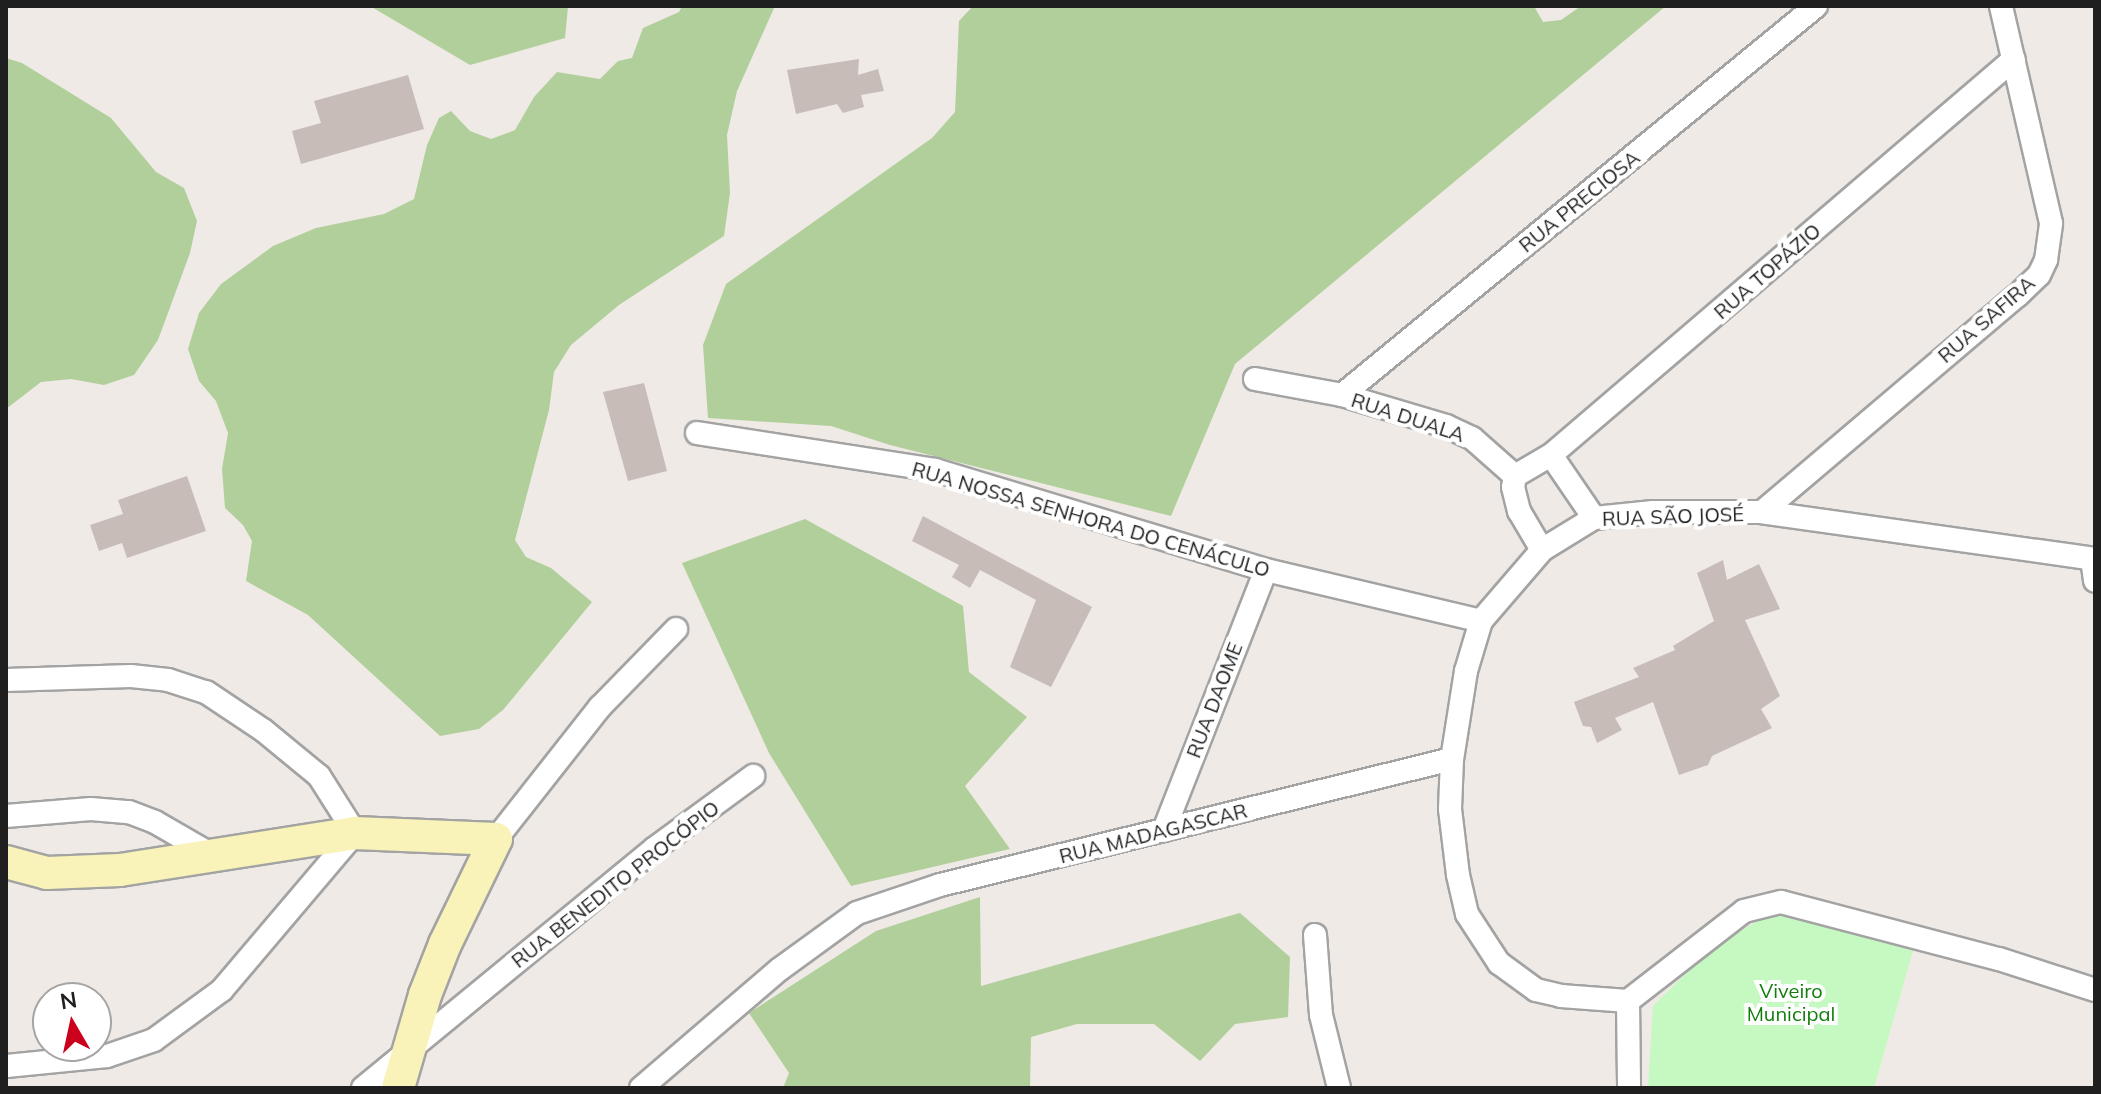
<!DOCTYPE html>
<meta charset="utf-8">
<style>
body{margin:0}
#map{position:relative;width:2101px;height:1094px;overflow:hidden;background:#efeae5;font-family:Mulish,sans-serif}
div>[style]{position:absolute}
[style*='--x']{left:calc(var(--x)*1px);top:calc(var(--y)*1px);width:calc(var(--w)*1px);rotate:calc(var(--a)*1deg)}
.forest>*{inset:0;background:#b1cf9a}
.park>*{inset:0;background:#c6f9c2}
.building>*{inset:0;background:#c7bcb8}
.roads{filter:drop-shadow(2px 0 #a3a3a3) drop-shadow(-2px 0 #a3a3a3) drop-shadow(0 2px #a3a3a3) drop-shadow(0 -2px #a3a3a3)}
.street>*{height:22px;margin:-11px;padding:0 11px;transform-origin:11px;border-radius:11px;background:#fff}
.secondary>*{height:32px;margin:-16px;padding:0 16px;transform-origin:16px;border-radius:16px;background:#f9f3b9}
span{translate:-50% -50%;white-space:nowrap;text-align:center;line-height:1.15;-webkit-text-stroke:8px #fff;paint-order:stroke}
.street-label{font-size:20px;color:#1f1f1f}
.park-label{font-size:20px;color:#137d0c}
.frame{position:absolute;inset:0;border:8px solid #1f1f1f;pointer-events:none}
.north{position:absolute;left:32px;top:982px;width:80px;height:80px;box-sizing:border-box;background:#fff;border:2px solid #a5a5a5;border-radius:50%;rotate:351deg;font-size:22px;font-weight:700;line-height:32px;text-align:center;color:#1f1f1f}
.north::after{content:'';display:block;margin:auto;width:28px;height:36px;background:#cc011e;clip-path:polygon(50% 0,100% 100%,50% 72%,0 100%)}
</style>
<div id="map">
<div class="forest">
<div style="clip-path:polygon(370px 6px,568px 6px,565px 38px,470px 65px)"></div>
<div style="clip-path:polygon(682px 6px,775px 6px,737px 91px,727px 135px,730px 193px,724px 236px,619px 305px,571px 345px,554px 372px,549px 410px,515px 540px,526px 557px,551px 568px,592px 602px,503px 710px,479px 729px,440px 736px,308px 615px,246px 581px,252px 541px,243px 525px,225px 508px,222px 469px,228px 433px,216px 401px,199px 381px,188px 349px,199px 313px,221px 284px,273px 246px,316px 228px,384px 214px,414px 199px,427px 145px,439px 118px,451px 111px,470px 131px,491px 139px,515px 130px,534px 97px,557px 72px,600px 79px,618px 61px,632px 58px,643px 28px,679px 12px)"></div>
<div style="clip-path:polygon(973px 6px,1534px 6px,1543px 22px,1561px 20px,1581px 6px,1666px 6px,1235px 364px,1171px 516px,890px 445px,831px 426px,708px 418px,703px 345px,726px 284px,932px 138px,955px 112px,959px 21px)"></div>
<div style="clip-path:polygon(6px 58px,22px 63px,111px 118px,156px 172px,184px 188px,197px 221px,190px 253px,158px 340px,134px 375px,104px 385px,71px 379px,41px 382px,6px 409px)"></div>
<div style="clip-path:polygon(805px 519px,963px 606px,969px 672px,1027px 717px,965px 786px,1010px 849px,851px 886px,769px 753px,682px 563px)"></div>
<div style="clip-path:polygon(980px 897px,981px 986px,1240px 913px,1290px 957px,1288px 1017px,1235px 1024px,1200px 1061px,1154px 1024px,1077px 1024px,1031px 1037px,1030px 1088px,783px 1088px,789px 1073px,749px 1013px,876px 931px)"></div>
</div>
<div class="park">
<div style="clip-path:polygon(1774px 912px,1826px 922px,1913px 951px,1874px 1088px,1648px 1088px,1653px 1006px,1715px 945px)"></div>
</div>
<div class="building">
<div style="clip-path:polygon(859px 59px,858px 75px,878px 69px,884px 91px,861px 95px,864px 107px,843px 113px,837px 104px,796px 114px,787px 70px)"></div>
<div style="clip-path:polygon(408px 75px,424px 129px,301px 164px,292px 131px,321px 123px,314px 101px)"></div>
<div style="clip-path:polygon(644px 383px,667px 471px,628px 481px,603px 392px)"></div>
<div style="clip-path:polygon(187px 476px,206px 531px,127px 558px,122px 543px,99px 551px,90px 525px,123px 514px,118px 500px)"></div>
<div style="clip-path:polygon(923px 516px,1092px 607px,1051px 687px,1010px 667px,1036px 600px,980px 570px,970px 588px,952px 577px,959px 565px,912px 541px)"></div>
<div style="clip-path:polygon(1723px 560px,1727px 580px,1759px 564px,1780px 609px,1745px 620px,1780px 696px,1761px 709px,1772px 728px,1712px 756px,1708px 765px,1679px 775px,1653px 702px,1615px 718px,1622px 730px,1597px 743px,1591px 727px,1583px 726px,1574px 702px,1639px 677px,1633px 668px,1675px 650px,1673px 646px,1714px 621px,1697px 573px)"></div>
</div>
<div class="roads">
<div class="street">
<div style="--x:1255;--y:379;--w:88;--a:10.4"></div>
<div style="--x:1342;--y:395;--w:109;--a:16.6"></div>
<div style="--x:1446;--y:426;--w:29;--a:25"></div>
<div style="--x:1472;--y:438;--w:57;--a:41.5"></div>
<div style="--x:1342;--y:395;--w:613;--a:-39.37"></div>
<div style="--x:697;--y:433;--w:241;--a:8.8"></div>
<div style="--x:935;--y:470;--w:346;--a:16.8"></div>
<div style="--x:1266;--y:570;--w:221;--a:13.3"></div>
<div style="--x:1551;--y:455;--w:76;--a:55.7"></div>
<div style="--x:1515;--y:476;--w:42;--a:-30.3"></div>
<div style="--x:1551;--y:455;--w:609;--a:-40.54"></div>
<div style="--x:1515;--y:476;--w:11;--a:100"></div>
<div style="--x:1513;--y:487;--w:25;--a:76"></div>
<div style="--x:1519;--y:511;--w:45;--a:59.5"></div>
<div style="--x:1762;--y:512;--w:334;--a:-40.3"></div>
<div style="--x:2017;--y:296;--w:30;--a:-44"></div>
<div style="--x:2039;--y:275;--w:17;--a:-65"></div>
<div style="--x:2046;--y:260;--w:37;--a:-82"></div>
<div style="--x:2051;--y:223;--w:223;--a:-103"></div>
<div style="--x:2092;--y:559;--w:22;--a:82"></div>
<div style="--x:2095;--y:559;--w:336;--a:-172"></div>
<div style="--x:1762;--y:512;--w:109;--a:180"></div>
<div style="--x:1653;--y:512;--w:59;--a:174.2"></div>
<div style="--x:1594;--y:518;--w:61;--a:148.4"></div>
<div style="--x:1542;--y:550;--w:94;--a:130.7"></div>
<div style="--x:1481;--y:621;--w:52;--a:106.7"></div>
<div style="--x:1466;--y:671;--w:89;--a:99"></div>
<div style="--x:1452;--y:759;--w:50;--a:92.3"></div>
<div style="--x:1450;--y:809;--w:66;--a:83.1"></div>
<div style="--x:1458;--y:875;--w:40;--a:77"></div>
<div style="--x:1467;--y:914;--w:59;--a:56.9"></div>
<div style="--x:1499;--y:963;--w:46;--a:36.1"></div>
<div style="--x:1536;--y:990;--w:26;--a:13"></div>
<div style="--x:1561;--y:996;--w:67;--a:4.3"></div>
<div style="--x:1628;--y:1001;--w:147;--a:-37.8"></div>
<div style="--x:1744;--y:911;--w:38;--a:-14"></div>
<div style="--x:1781;--y:902;--w:225;--a:14.7"></div>
<div style="--x:1999;--y:959;--w:101;--a:17.9"></div>
<div style="--x:6;--y:680;--w:125;--a:-1.8"></div>
<div style="--x:131;--y:676;--w:37;--a:6"></div>
<div style="--x:168;--y:680;--w:40;--a:18"></div>
<div style="--x:206;--y:692;--w:69;--a:33.7"></div>
<div style="--x:263;--y:730;--w:72;--a:39.4"></div>
<div style="--x:319;--y:776;--w:67;--a:57.7"></div>
<div style="--x:355;--y:833;--w:206;--a:130.3"></div>
<div style="--x:222;--y:990;--w:84;--a:143.7"></div>
<div style="--x:154;--y:1040;--w:50;--a:161.2"></div>
<div style="--x:107;--y:1056;--w:101;--a:174.3"></div>
<div style="--x:6;--y:816;--w:85;--a:-4.7"></div>
<div style="--x:91;--y:809;--w:38;--a:5"></div>
<div style="--x:129;--y:812;--w:28;--a:21"></div>
<div style="--x:155;--y:822;--w:68;--a:30"></div>
<div style="--x:1164;--y:830;--w:279;--a:-68.6"></div>
<div style="--x:496;--y:839;--w:168;--a:-51.8"></div>
<div style="--x:600;--y:707;--w:109;--a:-45.7"></div>
<div style="--x:1315;--y:935;--w:80;--a:85.7"></div>
<div style="--x:1321;--y:1015;--w:75;--a:76.1"></div>
<div style="--x:1628;--y:1001;--w:87;--a:89.3"></div>
<div style="--x:363;--y:1088;--w:378;--a:-39.4"></div>
<div style="--x:655;--y:848;--w:122;--a:-36.3"></div>
<div style="--x:641;--y:1088;--w:183;--a:-40.6"></div>
<div style="--x:780;--y:969;--w:95;--a:-36"></div>
<div style="--x:857;--y:913;--w:88;--a:-18.6"></div>
<div style="--x:940;--y:885;--w:527;--a:-13.83"></div>
</div>
<div class="secondary">
<div style="--x:6;--y:862;--w:42;--a:15"></div>
<div style="--x:47;--y:873;--w:73;--a:-2.4"></div>
<div style="--x:120;--y:870;--w:238;--a:-8.9"></div>
<div style="--x:355;--y:833;--w:141;--a:2.4"></div>
<div style="--x:496;--y:839;--w:117;--a:115.9"></div>
<div style="--x:445;--y:944;--w:55;--a:111.4"></div>
<div style="--x:425;--y:995;--w:97;--a:106.2"></div>
</div>
</div>
<div class="street-label">
<span style="left:1579px;top:201px;rotate:-39deg">RUA PRECIOSA</span>
<span style="left:1767px;top:271px;rotate:-41deg">RUA TOPÁZIO</span>
<span style="left:1986px;top:319px;rotate:-41deg">RUA SAFIRA</span>
<span style="left:1408px;top:417px;rotate:18deg">RUA DUALA</span>
<span style="left:1673px;top:516px;rotate:-2deg">RUA SÃO JOSÉ</span>
<span style="left:1091px;top:519px;rotate:16deg">RUA NOSSA SENHORA DO CENÁCULO</span>
<span style="left:1214px;top:700px;rotate:-69deg">RUA DAOME</span>
<span style="left:1153px;top:833px;rotate:-14deg">RUA MADAGASCAR</span>
<span style="left:615px;top:884px;rotate:-38deg">RUA BENEDITO PROCÓPIO</span>
</div>
<div class="park-label">
<span style="left:1791px;top:1002px">Viveiro<br>Municipal</span>
</div>
<div class="frame"></div>
<div class="north">N</div>
</div>
